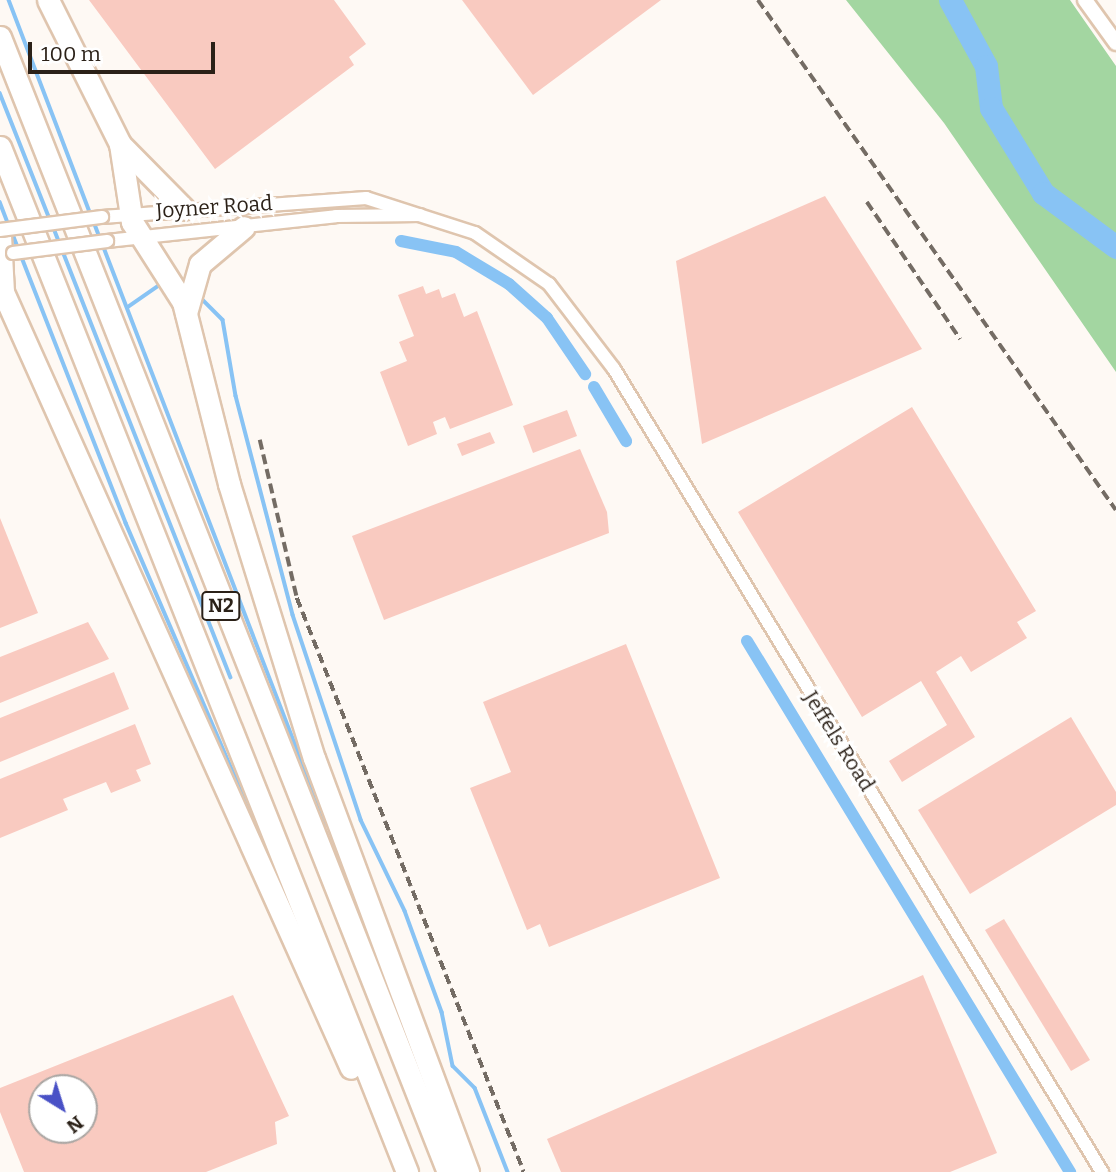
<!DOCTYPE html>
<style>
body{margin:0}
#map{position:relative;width:1116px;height:1172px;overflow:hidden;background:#fef9f4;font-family:Bitter,serif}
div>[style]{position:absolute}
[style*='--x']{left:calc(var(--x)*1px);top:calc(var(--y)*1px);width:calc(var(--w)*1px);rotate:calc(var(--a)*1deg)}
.green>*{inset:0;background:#a3d6a1}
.stream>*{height:3.5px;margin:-1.75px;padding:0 1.75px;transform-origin:1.75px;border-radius:1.75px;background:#88c3f4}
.canal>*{height:12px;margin:-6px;padding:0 6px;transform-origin:6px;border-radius:6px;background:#88c3f4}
.river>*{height:23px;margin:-11.5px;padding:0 11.5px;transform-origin:11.5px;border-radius:11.5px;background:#88c3f4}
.building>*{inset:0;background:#f9cac0}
.roads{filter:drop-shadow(2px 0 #dfc5ae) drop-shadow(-2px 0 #dfc5ae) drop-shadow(0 2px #dfc5ae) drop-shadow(0 -2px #dfc5ae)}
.minor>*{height:12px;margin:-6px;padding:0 6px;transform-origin:6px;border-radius:6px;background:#fff}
.tertiary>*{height:14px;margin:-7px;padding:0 7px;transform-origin:7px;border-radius:7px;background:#fff}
.motorway>*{height:21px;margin:-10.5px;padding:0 10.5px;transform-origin:10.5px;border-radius:10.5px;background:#fff}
.rail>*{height:3.5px;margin-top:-1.75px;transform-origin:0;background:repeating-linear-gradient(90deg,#746c64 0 10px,transparent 0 15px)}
.bridges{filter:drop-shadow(2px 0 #dfc5ae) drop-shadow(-2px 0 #dfc5ae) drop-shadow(0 2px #dfc5ae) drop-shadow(0 -2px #dfc5ae)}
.minor-bridge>*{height:12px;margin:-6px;padding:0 6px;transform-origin:6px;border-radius:6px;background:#fff}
span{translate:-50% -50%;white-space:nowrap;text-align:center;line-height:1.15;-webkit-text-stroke:6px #fff;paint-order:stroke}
.shield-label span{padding:2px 5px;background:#fff;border:2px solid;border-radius:5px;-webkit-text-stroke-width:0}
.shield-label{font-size:19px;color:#2b2118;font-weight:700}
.street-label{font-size:21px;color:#2b2118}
.north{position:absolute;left:28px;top:1074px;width:70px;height:70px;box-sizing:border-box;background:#fff;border:2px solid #aaa6a3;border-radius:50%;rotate:142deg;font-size:19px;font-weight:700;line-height:28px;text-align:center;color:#2b2118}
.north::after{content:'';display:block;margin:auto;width:24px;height:32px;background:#4951c6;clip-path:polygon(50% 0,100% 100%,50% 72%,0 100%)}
.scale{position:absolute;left:28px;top:42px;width:187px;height:32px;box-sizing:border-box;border:4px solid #2b2118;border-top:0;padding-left:9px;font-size:21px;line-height:24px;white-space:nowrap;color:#2b2118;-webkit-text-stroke:5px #fff;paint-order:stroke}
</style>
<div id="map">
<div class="green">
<div style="clip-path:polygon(846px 0,1070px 0,1116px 66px,1116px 372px,944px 123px)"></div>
</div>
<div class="stream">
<div style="--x:9;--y:0;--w:230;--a:69.1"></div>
<div style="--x:0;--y:93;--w:136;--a:68.4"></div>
<div style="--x:0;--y:202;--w:25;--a:69"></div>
<div style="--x:94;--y:222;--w:17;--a:69"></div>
<div style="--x:53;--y:226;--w:485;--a:68.5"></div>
<div style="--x:12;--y:232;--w:313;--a:68.6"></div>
<div style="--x:126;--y:523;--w:357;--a:66.7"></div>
<div style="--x:103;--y:245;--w:620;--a:68.94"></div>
<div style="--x:198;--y:295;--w:35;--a:45"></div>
<div style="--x:223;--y:320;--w:77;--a:80.3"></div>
<div style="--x:236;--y:396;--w:226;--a:75.4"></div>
<div style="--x:293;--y:615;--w:216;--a:71.6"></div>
<div style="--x:361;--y:820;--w:101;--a:64.2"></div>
<div style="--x:405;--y:911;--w:108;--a:69.9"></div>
<div style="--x:442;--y:1012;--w:55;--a:78.5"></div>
<div style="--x:453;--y:1066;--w:31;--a:45"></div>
<div style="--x:475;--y:1088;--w:90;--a:68.6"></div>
<div style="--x:128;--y:307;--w:39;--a:-35"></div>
</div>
<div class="canal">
<div style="--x:401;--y:241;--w:56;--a:11.3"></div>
<div style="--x:456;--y:252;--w:62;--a:31.1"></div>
<div style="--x:509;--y:284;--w:51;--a:41.8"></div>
<div style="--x:547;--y:318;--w:68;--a:55.8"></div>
<div style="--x:594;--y:387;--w:63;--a:59.3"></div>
<div style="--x:747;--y:641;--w:622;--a:58.69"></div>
</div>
<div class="river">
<div style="--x:950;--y:0;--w:75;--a:61.4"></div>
<div style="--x:986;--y:66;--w:42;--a:83.2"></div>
<div style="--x:991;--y:108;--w:100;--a:58.5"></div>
<div style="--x:1043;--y:193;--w:91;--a:36.5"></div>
</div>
<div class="building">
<div style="clip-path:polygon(89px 0,334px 0,366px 44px,349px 57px,354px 65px,215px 169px)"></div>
<div style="clip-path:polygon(462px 0,661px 0,533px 95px)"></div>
<div style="clip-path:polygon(825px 196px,922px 349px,702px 444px,676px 261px)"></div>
<div style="clip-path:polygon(423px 286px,426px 294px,439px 289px,442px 298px,455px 293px,464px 317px,477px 311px,513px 405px,450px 429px,445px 417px,433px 422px,437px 434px,408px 446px,380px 372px,407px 361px,399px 342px,414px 336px,398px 295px)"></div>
<div style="clip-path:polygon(912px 407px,1036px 611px,1017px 622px,1027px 638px,971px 672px,961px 656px,936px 672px,975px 737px,902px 782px,889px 761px,947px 725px,921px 681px,862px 717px,738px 512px)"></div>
<div style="clip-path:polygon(567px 410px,577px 436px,533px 453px,523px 426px)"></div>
<div style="clip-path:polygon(490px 432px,495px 443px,462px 456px,457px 444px)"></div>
<div style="clip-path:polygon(580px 449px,607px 512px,609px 533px,384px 620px,352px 536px)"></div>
<div style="clip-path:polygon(0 518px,38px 613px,0 628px)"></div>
<div style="clip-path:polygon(88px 622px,109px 659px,0 703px,0 657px)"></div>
<div style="clip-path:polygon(626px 644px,720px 878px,549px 947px,540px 924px,527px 930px,470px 788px,511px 772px,483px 702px)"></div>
<div style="clip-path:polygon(114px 672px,129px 709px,0 762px,0 718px)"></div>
<div style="clip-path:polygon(1071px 717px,1116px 792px,1116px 805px,970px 894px,918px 810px)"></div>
<div style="clip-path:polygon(135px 724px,151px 764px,136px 770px,141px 781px,111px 793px,106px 782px,63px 799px,68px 810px,0 838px,0 779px)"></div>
<div style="clip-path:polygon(1004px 919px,1090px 1060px,1071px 1071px,985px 930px)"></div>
<div style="clip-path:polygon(923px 975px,997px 1153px,950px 1172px,561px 1172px,547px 1139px)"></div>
<div style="clip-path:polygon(evenodd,233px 995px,289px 1116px,275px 1122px,277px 1144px,206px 1172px,24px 1172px,0 1112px,0 1088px,233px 995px,42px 1088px,84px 1088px,84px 1130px,42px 1130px,42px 1088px)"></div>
</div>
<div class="roads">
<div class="minor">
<div style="--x:102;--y:217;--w:265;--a:-4.1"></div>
<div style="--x:366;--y:198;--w:114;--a:17.8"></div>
<div style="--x:475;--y:233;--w:90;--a:34.6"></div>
<div style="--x:549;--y:284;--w:107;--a:52.6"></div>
<div style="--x:614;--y:369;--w:940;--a:58.71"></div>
<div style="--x:107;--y:241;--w:230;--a:-6.2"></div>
<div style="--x:336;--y:216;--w:84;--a:-0.7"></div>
</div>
<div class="tertiary">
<div style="--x:1085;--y:0;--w:53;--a:54.2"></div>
</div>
<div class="motorway">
<div style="--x:48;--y:0;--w:161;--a:63.4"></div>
<div style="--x:120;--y:144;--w:91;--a:45.4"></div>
<div style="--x:0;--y:37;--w:1220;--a:68.46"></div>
<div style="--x:120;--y:144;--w:79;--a:81.3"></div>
<div style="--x:132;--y:222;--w:95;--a:57.5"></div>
<div style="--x:183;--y:302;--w:188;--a:75.8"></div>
<div style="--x:229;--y:484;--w:287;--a:72.8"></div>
<div style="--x:314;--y:758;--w:442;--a:69.6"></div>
<div style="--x:0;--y:147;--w:1103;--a:68.34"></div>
<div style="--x:0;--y:235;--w:57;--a:87"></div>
<div style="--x:3;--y:292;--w:850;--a:65.85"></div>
<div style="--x:186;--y:313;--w:51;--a:-74.1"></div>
<div style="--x:200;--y:264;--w:57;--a:-40.1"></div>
</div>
</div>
<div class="rail">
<div style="--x:758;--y:0;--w:623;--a:54.93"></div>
<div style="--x:867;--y:202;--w:166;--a:55.8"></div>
<div style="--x:260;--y:440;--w:162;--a:76.8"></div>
<div style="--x:297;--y:598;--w:617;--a:68.42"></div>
</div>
<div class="bridges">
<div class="minor-bridge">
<div style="--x:0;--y:230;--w:103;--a:-7.3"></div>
<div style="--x:13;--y:253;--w:95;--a:-7.3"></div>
</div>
</div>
<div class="shield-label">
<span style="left:221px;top:606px">N2</span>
</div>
<div class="street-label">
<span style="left:214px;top:207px;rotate:-4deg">Joyner Road</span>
<span style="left:839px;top:741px;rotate:58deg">Jeffels Road</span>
</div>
<div class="north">N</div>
<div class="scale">100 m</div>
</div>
